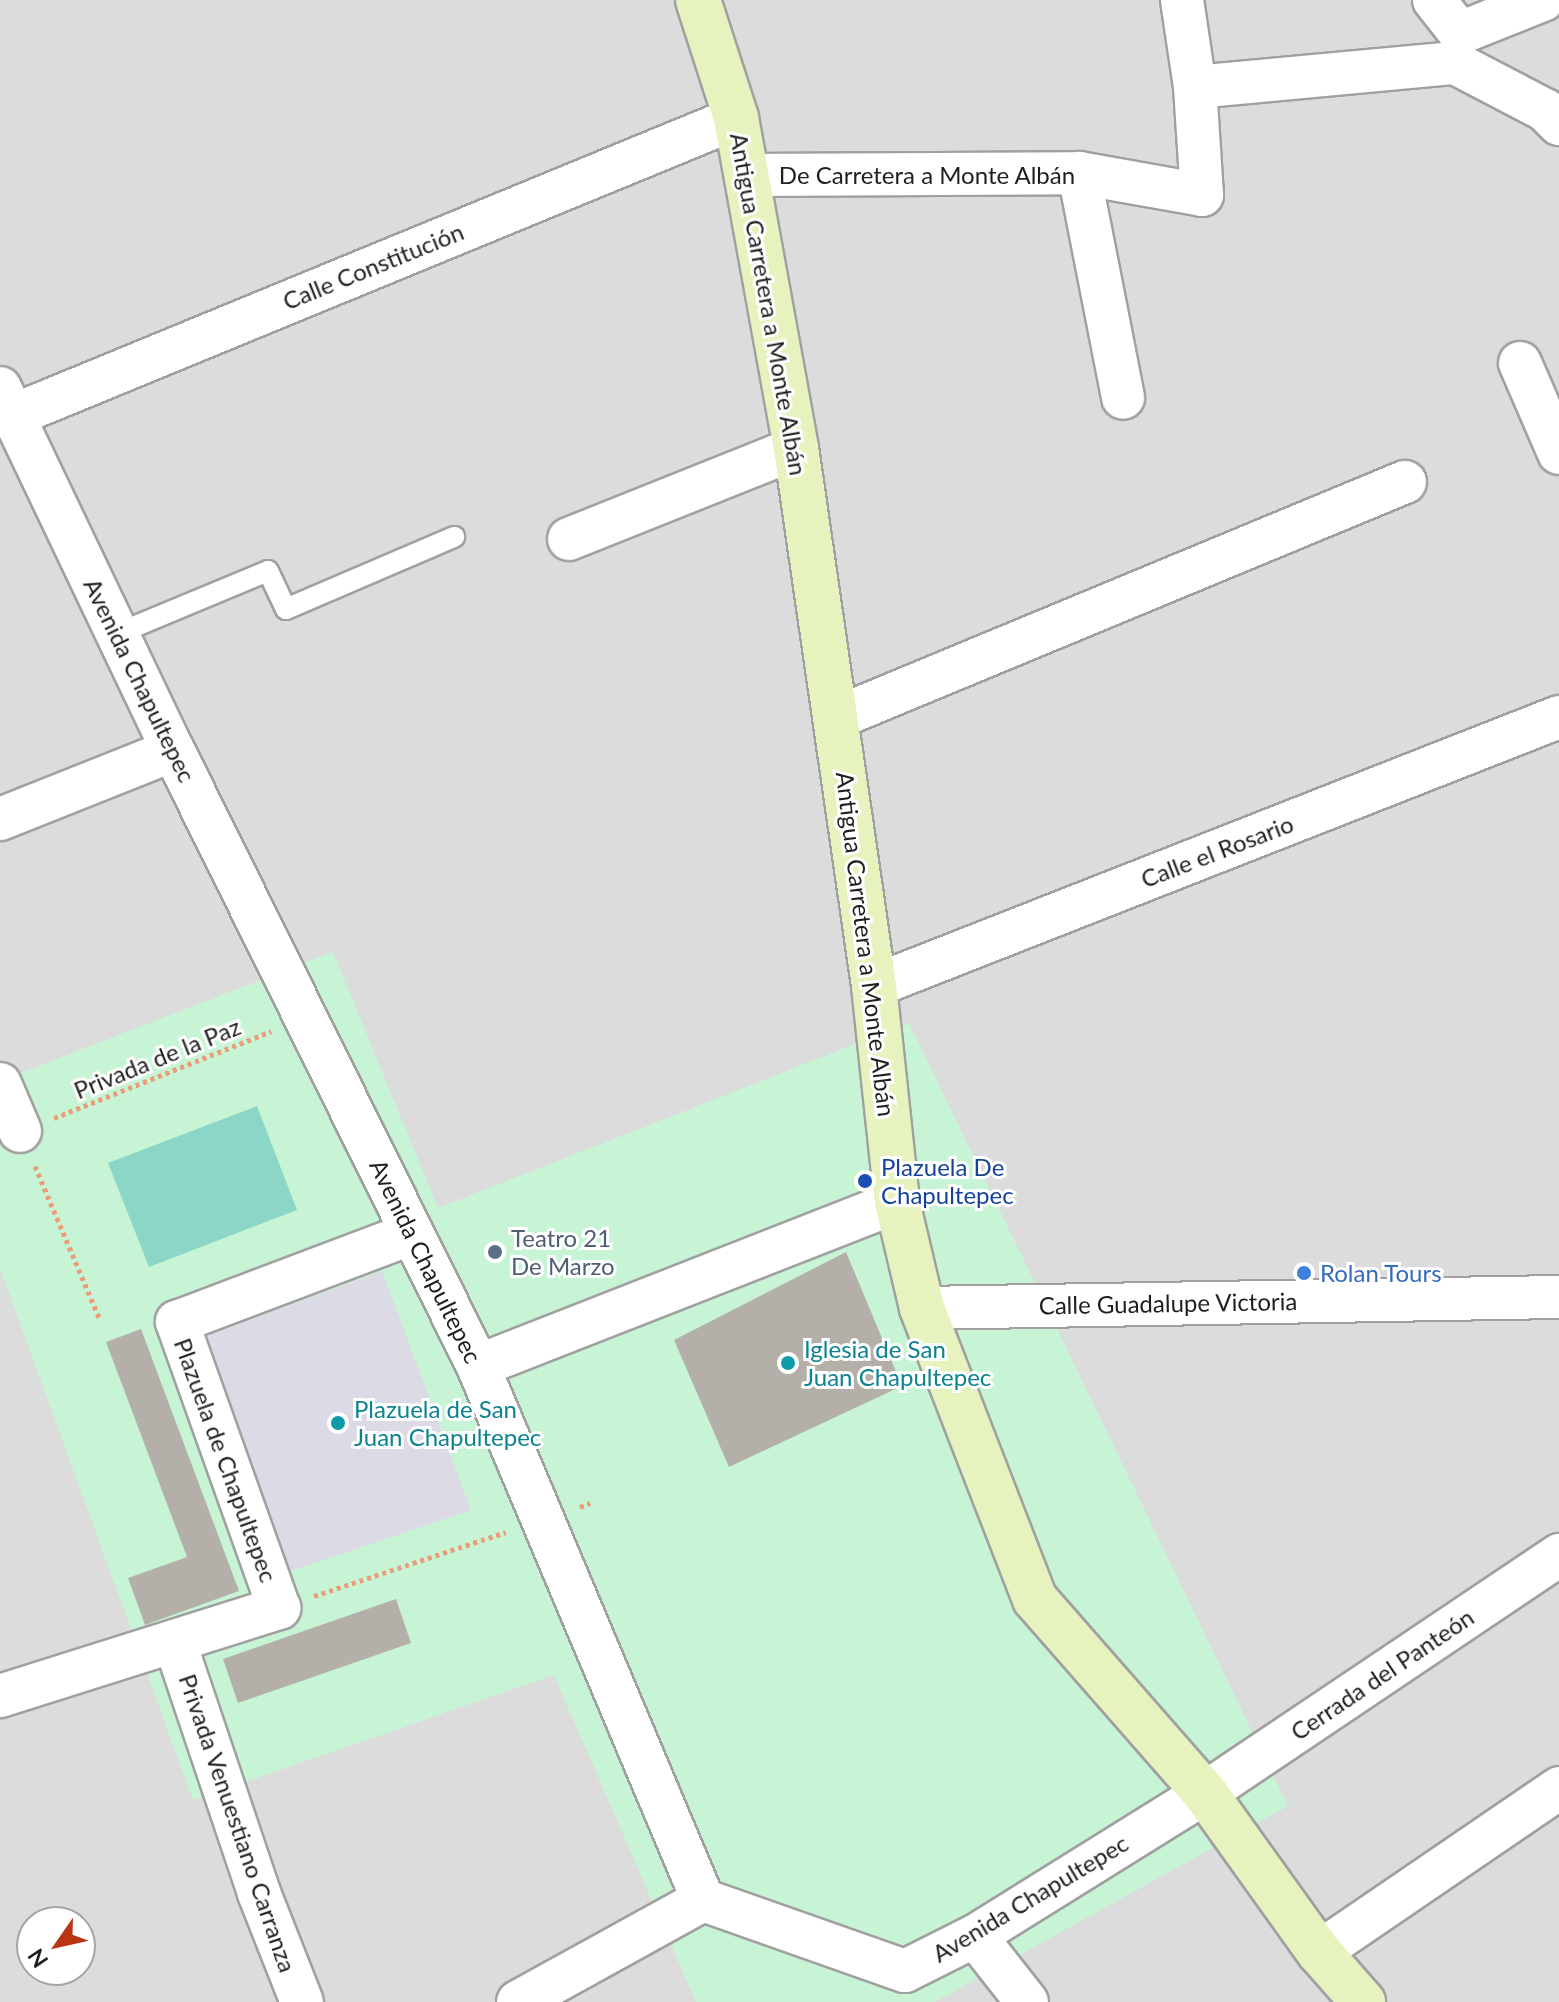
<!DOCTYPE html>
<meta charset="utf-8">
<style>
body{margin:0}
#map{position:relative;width:1559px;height:2002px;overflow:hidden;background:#efede6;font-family:Lato,sans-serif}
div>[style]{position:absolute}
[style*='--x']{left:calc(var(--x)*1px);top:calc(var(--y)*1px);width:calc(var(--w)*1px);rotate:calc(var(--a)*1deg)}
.residential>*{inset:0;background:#dddcdc}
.park>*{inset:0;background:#c7f4d4}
.pitch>*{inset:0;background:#8cd6c8}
.plaza>*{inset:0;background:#dcdae4}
.building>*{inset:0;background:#b4b0a9}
.path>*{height:5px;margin-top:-2.5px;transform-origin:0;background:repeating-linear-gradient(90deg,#ec9c79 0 4px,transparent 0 8px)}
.roads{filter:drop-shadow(2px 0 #a0a0a0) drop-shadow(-2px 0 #a0a0a0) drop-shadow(0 2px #a0a0a0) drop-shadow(0 -2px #a0a0a0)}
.lane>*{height:20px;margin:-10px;padding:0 10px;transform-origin:10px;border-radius:10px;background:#fff}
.street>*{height:42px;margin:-21px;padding:0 21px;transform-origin:21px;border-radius:21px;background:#fff}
.secondary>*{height:44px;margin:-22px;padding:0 22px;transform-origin:22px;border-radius:22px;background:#e6f3bf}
.dots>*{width:22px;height:22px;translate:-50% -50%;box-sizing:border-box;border:4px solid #fff;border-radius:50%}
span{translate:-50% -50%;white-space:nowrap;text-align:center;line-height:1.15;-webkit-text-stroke:6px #fff;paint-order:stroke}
.street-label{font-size:24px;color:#1f1f1f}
.transit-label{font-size:24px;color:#164399}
.left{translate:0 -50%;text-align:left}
.service-label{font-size:24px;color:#4e5e75}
.shop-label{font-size:24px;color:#366cbe}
.culture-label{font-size:24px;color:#0d838f}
.north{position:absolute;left:16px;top:1906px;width:80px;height:80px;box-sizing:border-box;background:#fff;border:2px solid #a5a5a5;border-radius:50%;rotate:236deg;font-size:22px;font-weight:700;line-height:32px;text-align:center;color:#1f1f1f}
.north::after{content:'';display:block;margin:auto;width:28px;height:36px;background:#ba3514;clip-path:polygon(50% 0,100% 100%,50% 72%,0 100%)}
</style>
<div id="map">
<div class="residential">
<div style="clip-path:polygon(evenodd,0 0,1559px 0,1559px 2002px,0 2002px,0 0,32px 1922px,80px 1922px,80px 1970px,32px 1970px,32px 1922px)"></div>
</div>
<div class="park">
<div style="clip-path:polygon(333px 952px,438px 1208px,909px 1023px,1288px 1806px,935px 2002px,696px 2002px,554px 1675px,193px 1800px,0 1268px,0 1081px)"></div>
</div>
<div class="pitch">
<div style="clip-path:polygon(257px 1106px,297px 1210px,149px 1267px,108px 1163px)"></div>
</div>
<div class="plaza">
<div style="clip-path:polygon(382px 1271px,471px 1510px,291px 1571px,204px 1337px)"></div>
</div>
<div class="building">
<div style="clip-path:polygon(846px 1252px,902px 1386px,729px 1467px,674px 1340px)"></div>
<div style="clip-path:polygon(141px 1329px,239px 1591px,145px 1625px,128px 1578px,187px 1557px,106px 1342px)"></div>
<div style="clip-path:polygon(396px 1599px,411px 1643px,238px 1703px,223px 1659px)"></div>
</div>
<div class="path">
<div style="--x:54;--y:1118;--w:234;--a:-21.8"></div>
<div style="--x:35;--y:1166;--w:167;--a:67.1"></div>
<div style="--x:580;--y:1507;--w:11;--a:-22"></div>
<div style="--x:314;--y:1596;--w:202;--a:-18.4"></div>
</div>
<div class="roads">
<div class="lane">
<div style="--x:119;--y:633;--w:161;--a:-22.6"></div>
<div style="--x:268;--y:571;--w:42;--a:64.7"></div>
<div style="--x:286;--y:609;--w:183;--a:-23.2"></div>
</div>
<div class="street">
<div style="--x:1434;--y:0;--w:42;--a:51.8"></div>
<div style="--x:1460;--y:33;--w:89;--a:-21.7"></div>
<div style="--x:1195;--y:87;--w:261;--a:-5.3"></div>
<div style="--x:1455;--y:63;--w:102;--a:27.6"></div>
<div style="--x:1545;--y:110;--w:20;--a:45"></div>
<div style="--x:1079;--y:173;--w:229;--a:78.9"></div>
<div style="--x:747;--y:175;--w:332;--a:-0.3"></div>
<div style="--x:1079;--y:173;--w:125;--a:10.1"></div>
<div style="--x:1202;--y:195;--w:108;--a:-93.7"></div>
<div style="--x:1195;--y:87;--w:88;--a:-98.5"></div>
<div style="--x:1520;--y:363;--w:98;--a:66.6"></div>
<div style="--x:0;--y:388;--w:401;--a:64.5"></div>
<div style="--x:173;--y:750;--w:687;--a:63.66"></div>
<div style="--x:478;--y:1366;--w:579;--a:67.15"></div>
<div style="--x:703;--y:1900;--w:214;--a:19.4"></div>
<div style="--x:905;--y:1971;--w:78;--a:-26.6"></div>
<div style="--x:975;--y:1936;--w:271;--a:-31.9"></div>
<div style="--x:1205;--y:1793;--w:427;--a:-33.9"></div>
<div style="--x:12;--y:416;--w:783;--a:-22.37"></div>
<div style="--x:569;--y:539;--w:245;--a:-21.8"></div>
<div style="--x:836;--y:718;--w:616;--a:-22.53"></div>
<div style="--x:0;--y:819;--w:186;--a:-21.7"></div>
<div style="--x:874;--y:986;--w:736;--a:-21.44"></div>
<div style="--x:0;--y:1084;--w:51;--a:66.9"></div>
<div style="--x:922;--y:1308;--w:637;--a:-0.99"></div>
<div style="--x:478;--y:1366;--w:450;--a:-21.4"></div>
<div style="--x:175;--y:1643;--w:264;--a:71.4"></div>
<div style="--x:259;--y:1893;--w:117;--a:68.5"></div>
<div style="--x:0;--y:1696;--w:293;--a:-17.5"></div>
<div style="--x:279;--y:1608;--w:304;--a:-109.6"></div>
<div style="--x:177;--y:1322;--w:251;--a:-20.7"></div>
<div style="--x:975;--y:1936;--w:84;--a:51.8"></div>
<div style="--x:1319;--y:1952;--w:291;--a:-34.3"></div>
<div style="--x:518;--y:2002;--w:211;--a:-28.9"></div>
</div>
<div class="secondary">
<div style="--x:698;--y:0;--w:124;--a:72.1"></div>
<div style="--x:736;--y:118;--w:335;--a:79.7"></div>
<div style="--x:796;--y:448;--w:544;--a:81.75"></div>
<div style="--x:874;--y:986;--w:217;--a:83.9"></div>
<div style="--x:897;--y:1202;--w:109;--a:76.7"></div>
<div style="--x:922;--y:1308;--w:312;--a:68.8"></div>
<div style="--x:1035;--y:1599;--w:258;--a:48.8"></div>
<div style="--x:1205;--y:1793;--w:196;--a:54.4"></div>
<div style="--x:1319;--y:1952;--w:67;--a:48.7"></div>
</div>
</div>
<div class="dots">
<div style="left:865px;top:1181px;background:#1a4fb4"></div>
<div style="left:495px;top:1252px;background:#5c6f8a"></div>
<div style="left:1304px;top:1273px;background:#3f7fe0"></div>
<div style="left:788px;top:1363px;background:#0f9aa8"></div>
<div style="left:338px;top:1423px;background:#0f9aa8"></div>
</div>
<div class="street-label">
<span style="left:927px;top:175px">De Carretera a Monte Albán</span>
<span style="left:373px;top:266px;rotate:-22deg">Calle Constitución</span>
<span style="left:769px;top:304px;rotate:80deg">Antigua Carretera a Monte Albán</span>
<span style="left:140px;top:680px;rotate:64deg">Avenida Chapultepec</span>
<span style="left:1217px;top:851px;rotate:-21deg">Calle el Rosario</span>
<span style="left:866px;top:944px;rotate:83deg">Antigua Carretera a Monte Albán</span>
<span style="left:157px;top:1058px;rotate:-22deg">Privada de la Paz</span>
<span style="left:426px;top:1261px;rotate:64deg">Avenida Chapultepec</span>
<span style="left:1168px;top:1303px;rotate:-1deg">Calle Guadalupe Victoria</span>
<span style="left:226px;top:1460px;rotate:70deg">Plazuela de Chapultepec</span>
<span style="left:1382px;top:1674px;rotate:-34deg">Cerrada del Panteón</span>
<span style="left:238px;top:1823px;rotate:71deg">Privada Venuestiano Carranza</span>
<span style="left:1030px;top:1898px;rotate:-31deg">Avenida Chapultepec</span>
</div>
<div class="transit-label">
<span class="left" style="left:881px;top:1181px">Plazuela De<br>Chapultepec</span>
</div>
<div class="service-label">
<span class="left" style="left:511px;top:1252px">Teatro 21<br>De Marzo</span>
</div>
<div class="shop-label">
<span class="left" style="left:1320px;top:1273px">Rolan Tours</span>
</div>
<div class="culture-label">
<span class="left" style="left:804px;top:1363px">Iglesia de San<br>Juan Chapultepec</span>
<span class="left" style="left:354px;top:1423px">Plazuela de San<br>Juan Chapultepec</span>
</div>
<div class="north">N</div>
</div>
